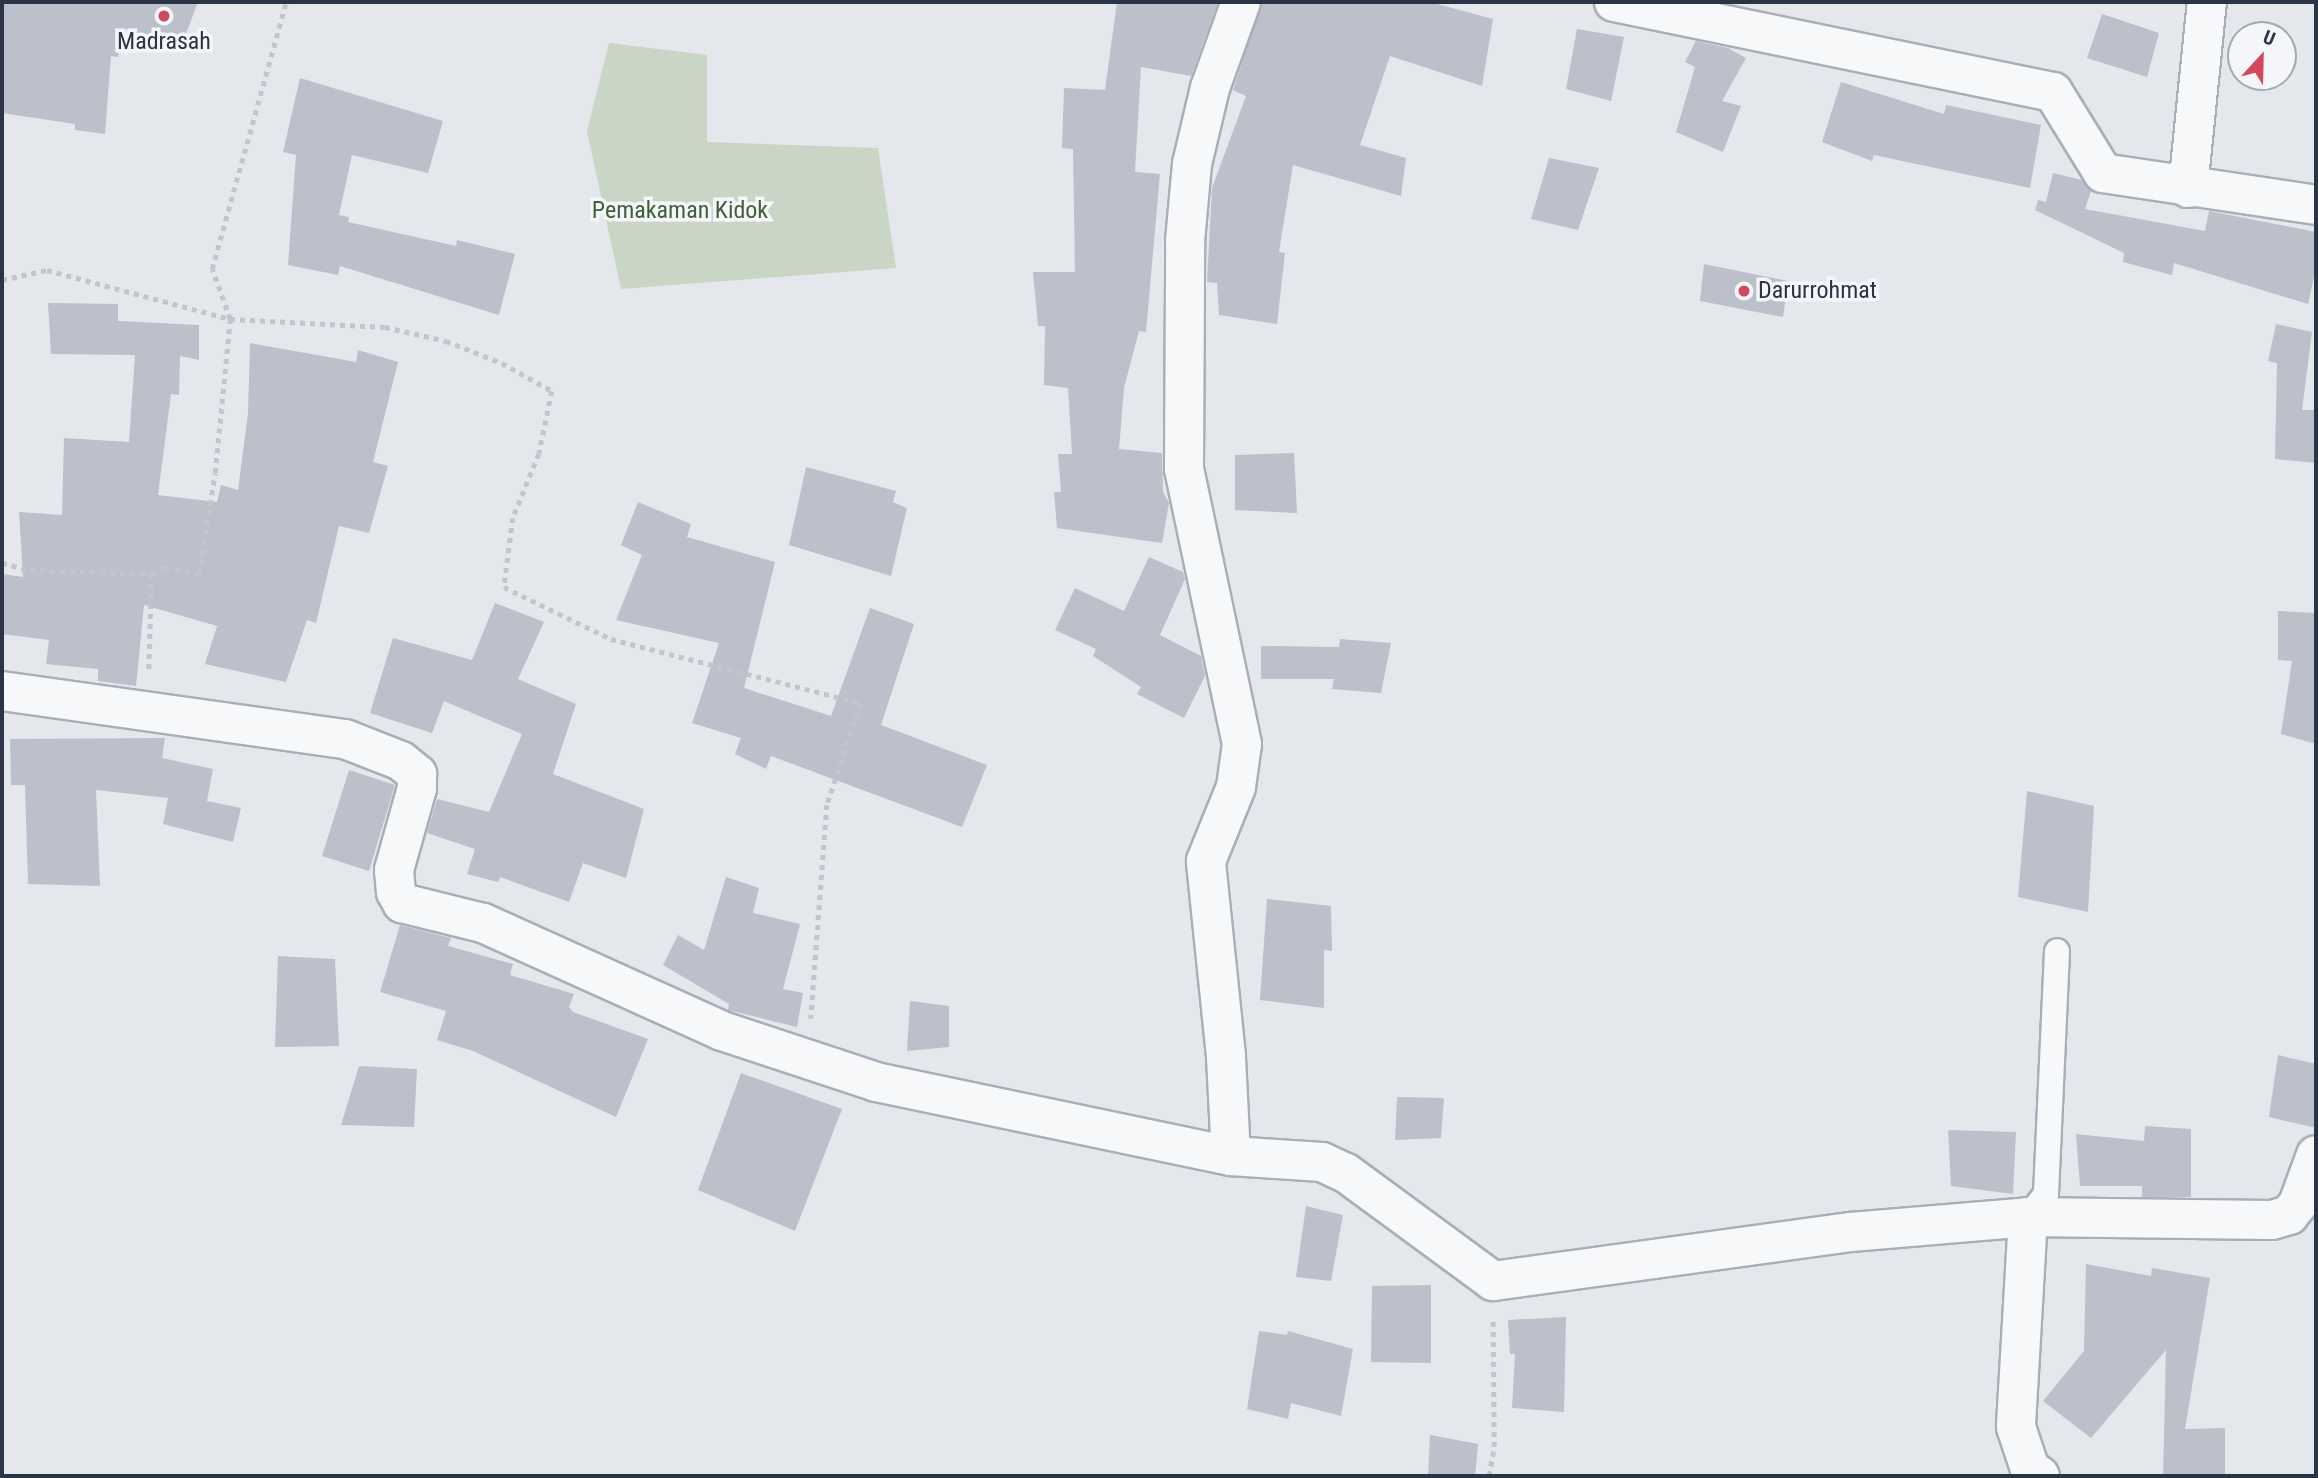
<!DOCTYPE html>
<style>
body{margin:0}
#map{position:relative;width:2318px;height:1478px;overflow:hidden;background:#e4e7ec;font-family:"Roboto Condensed",sans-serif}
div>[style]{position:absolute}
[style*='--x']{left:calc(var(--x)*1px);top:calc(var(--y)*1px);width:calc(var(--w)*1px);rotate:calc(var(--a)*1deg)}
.green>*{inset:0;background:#c9d6c5}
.building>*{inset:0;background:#bbc0ca}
.path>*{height:4.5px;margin-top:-2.25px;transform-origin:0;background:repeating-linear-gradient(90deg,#c2c5cb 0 5px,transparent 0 10px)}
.roads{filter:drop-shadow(2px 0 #a9aeb7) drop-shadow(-2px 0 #a9aeb7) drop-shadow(0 2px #a9aeb7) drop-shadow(0 -2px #a9aeb7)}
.lane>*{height:24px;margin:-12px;padding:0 12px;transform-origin:12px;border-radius:12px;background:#f7f8fa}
.street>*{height:38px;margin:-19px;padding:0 19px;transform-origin:19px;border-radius:19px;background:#f7f8fa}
.dots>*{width:19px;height:19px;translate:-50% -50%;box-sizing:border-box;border:4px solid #f4f6f9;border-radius:50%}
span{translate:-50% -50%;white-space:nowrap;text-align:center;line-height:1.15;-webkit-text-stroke:7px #f4f6f9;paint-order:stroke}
.poi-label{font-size:24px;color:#2b3445}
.left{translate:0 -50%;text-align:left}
.park-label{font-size:24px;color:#3f6138}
.frame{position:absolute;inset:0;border:4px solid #2b3445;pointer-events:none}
.north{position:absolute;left:2227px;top:21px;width:70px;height:70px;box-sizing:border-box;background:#f4f6f9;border:2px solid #a4a8b1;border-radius:50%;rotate:22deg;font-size:19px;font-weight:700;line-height:28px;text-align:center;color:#2b3445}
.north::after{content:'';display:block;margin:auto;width:24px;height:32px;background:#d1495b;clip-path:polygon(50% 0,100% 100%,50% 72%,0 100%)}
</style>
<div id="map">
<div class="green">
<div style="clip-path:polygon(609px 43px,707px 55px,707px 142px,878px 148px,896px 268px,621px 289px,587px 131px)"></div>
</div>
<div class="building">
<div style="clip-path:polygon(2px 2px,198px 2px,181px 47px,122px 28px,118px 57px,111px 56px,105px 134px,75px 130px,75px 124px,2px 113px)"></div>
<div style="clip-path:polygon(1117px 2px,1218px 2px,1191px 76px,1141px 67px,1135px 172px,1160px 174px,1146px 332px,1139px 331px,1124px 388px,1119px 449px,1162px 453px,1163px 492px,1169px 503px,1162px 543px,1057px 528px,1054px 492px,1061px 492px,1058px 454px,1072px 454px,1068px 388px,1044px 385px,1045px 326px,1038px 326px,1033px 272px,1075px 272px,1073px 149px,1062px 148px,1064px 88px,1105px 90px)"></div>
<div style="clip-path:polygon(1262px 2px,1430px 2px,1493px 19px,1482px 86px,1390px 56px,1360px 145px,1406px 158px,1401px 196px,1293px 165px,1279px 252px,1285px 253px,1277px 324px,1219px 315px,1217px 283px,1207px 282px,1212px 188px,1246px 96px,1233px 90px)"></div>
<div style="clip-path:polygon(2102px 14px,2159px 33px,2147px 77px,2087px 58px)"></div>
<div style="clip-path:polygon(1577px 29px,1624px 37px,1611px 101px,1566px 89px)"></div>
<div style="clip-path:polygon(1696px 41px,1728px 48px,1746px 58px,1722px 101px,1741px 106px,1723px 152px,1676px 132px,1695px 67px,1685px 62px)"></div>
<div style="clip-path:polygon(300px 78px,443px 121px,428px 173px,352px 155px,339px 215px,349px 217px,348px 222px,456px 246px,457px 240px,515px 254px,499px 315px,340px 266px,338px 275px,288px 265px,296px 155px,283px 152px)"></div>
<div style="clip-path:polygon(1841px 82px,1944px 114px,1946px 105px,2041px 125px,2030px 188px,1874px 155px,1872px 161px,1822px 142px)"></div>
<div style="clip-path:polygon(1549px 158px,1599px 168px,1578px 230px,1531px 219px)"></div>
<div style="clip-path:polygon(2053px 173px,2082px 180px,2091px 191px,2085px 209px,2205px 231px,2209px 211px,2316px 232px,2316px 267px,2308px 304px,2174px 263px,2172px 275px,2123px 262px,2124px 253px,2035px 210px,2038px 200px,2046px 202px)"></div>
<div style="clip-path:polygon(1704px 264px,1788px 281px,1783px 317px,1700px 301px)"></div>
<div style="clip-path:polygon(48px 303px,118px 304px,118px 321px,199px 325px,199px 360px,180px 356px,179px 395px,171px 394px,158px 495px,217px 502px,221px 485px,238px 490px,248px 413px,250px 343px,356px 362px,358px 350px,398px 362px,373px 462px,388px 466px,369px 533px,339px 526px,316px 623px,307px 620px,286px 682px,205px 664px,217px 626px,144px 605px,136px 686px,98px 681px,98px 669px,46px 664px,49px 640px,2px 634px,3px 574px,23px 577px,19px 512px,62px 515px,64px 438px,129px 442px,135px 355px,51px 354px)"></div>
<div style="clip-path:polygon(2276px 324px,2312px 332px,2302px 410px,2316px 410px,2316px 463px,2275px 459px,2277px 363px,2268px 361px)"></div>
<div style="clip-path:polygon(1294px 453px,1297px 513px,1235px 510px,1235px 455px)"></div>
<div style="clip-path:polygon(806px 467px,896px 491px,893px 502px,907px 508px,891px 576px,789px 545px)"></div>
<div style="clip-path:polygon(638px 502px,691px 524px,687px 537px,775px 562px,744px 688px,831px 716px,870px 608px,914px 624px,881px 725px,987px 765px,962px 827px,771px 756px,766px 769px,735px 754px,741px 738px,692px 723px,719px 643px,616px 620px,642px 555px,621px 545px)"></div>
<div style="clip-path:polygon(1149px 557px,1183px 572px,1185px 579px,1160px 635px,1201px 656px,1205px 676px,1184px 718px,1137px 694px,1141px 687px,1093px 656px,1096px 649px,1055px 630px,1075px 588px,1124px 611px)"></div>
<div style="clip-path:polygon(495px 603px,544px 622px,518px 679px,576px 704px,553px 774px,644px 809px,626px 878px,583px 863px,569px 902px,500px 877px,498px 882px,467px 874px,475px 849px,427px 833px,437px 799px,489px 812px,522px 734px,444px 701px,432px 733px,370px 713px,393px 638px,472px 660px)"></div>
<div style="clip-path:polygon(2278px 611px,2316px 613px,2316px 744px,2281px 734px,2292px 661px,2278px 660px)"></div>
<div style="clip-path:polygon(1340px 639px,1391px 643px,1381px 693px,1332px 689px,1334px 679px,1261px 679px,1261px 646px,1339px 647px)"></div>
<div style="clip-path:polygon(165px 738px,162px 758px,213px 769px,207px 801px,241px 808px,233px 842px,163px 824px,168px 798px,96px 790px,100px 886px,28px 884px,25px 785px,11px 785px,10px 739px)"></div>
<div style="clip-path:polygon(349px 770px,395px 785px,369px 871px,322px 856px)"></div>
<div style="clip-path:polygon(2027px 791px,2094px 806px,2088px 912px,2018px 897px)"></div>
<div style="clip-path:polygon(726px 877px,759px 888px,753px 913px,800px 924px,783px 989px,803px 993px,797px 1027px,728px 1010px,729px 1004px,663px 965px,678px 935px,704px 950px)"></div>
<div style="clip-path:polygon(1267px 899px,1331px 906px,1332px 951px,1324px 950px,1324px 1008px,1260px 1000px)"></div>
<div style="clip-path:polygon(400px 925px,451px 938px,448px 946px,513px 964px,510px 975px,574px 994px,569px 1007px,573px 1012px,648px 1039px,616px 1117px,473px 1051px,437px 1040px,446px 1011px,380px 992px)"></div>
<div style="clip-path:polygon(278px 956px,335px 959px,339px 1046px,275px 1047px)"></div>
<div style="clip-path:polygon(910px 1001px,949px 1006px,949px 1047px,907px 1051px)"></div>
<div style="clip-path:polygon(2278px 1055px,2316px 1064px,2316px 1128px,2269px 1117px)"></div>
<div style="clip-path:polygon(359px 1066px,417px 1069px,414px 1127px,341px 1125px)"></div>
<div style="clip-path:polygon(741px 1073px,842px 1109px,795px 1231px,698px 1190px)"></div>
<div style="clip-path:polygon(1397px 1097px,1444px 1098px,1441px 1138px,1395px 1140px)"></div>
<div style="clip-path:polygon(2145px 1126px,2191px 1129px,2191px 1197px,2142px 1197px,2142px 1186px,2080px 1186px,2076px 1134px,2144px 1141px)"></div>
<div style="clip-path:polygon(1948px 1130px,2016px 1132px,2013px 1194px,1951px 1186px)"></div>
<div style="clip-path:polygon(1306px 1206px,1343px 1215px,1331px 1281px,1296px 1277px)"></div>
<div style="clip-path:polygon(2086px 1264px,2151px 1276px,2152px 1268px,2210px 1278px,2185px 1429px,2225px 1428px,2225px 1476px,2163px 1476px,2166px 1350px,2091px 1438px,2043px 1401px,2084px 1351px)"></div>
<div style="clip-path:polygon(1431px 1285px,1431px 1363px,1371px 1362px,1372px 1286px)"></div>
<div style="clip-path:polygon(1566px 1317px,1564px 1412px,1512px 1408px,1515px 1354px,1510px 1354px,1508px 1320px)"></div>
<div style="clip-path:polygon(1259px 1331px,1287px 1335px,1288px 1331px,1353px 1349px,1341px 1416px,1291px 1403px,1288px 1419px,1247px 1409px)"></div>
<div style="clip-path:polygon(1430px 1435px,1478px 1444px,1475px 1476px,1428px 1476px)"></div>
</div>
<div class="path">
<div style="--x:2;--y:280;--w:46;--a:-12.5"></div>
<div style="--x:47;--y:270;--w:189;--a:15"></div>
<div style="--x:230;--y:319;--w:155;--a:3"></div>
<div style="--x:385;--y:327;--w:63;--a:12.9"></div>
<div style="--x:446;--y:341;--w:60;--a:21.4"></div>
<div style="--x:502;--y:363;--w:57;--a:29.2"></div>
<div style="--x:552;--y:391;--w:64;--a:101.7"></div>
<div style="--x:539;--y:454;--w:69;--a:112.1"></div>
<div style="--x:513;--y:518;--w:70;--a:97.4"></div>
<div style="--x:504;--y:587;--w:119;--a:25.9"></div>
<div style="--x:611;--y:639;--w:258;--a:14.4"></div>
<div style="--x:861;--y:703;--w:108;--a:108.4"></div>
<div style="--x:827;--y:805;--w:214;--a:94.3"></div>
<div style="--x:2;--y:563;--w:29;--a:14"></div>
<div style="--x:30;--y:570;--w:122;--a:1.9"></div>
<div style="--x:152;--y:574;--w:97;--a:91.8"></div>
<div style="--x:152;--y:574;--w:15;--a:-28"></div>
<div style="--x:165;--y:567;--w:35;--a:12"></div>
<div style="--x:199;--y:574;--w:102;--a:-81"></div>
<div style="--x:215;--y:473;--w:155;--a:-84.4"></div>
<div style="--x:230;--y:319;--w:53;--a:-109.8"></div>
<div style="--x:212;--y:269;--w:277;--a:-74.5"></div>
<div style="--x:1489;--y:1476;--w:29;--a:-80"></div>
<div style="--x:1494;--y:1447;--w:126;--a:-90.5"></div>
</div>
<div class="roads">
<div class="lane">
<div style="--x:2028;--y:1217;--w:29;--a:-52"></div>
<div style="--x:2046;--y:1194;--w:243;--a:-87.4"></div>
</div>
<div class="street">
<div style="--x:1614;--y:2;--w:448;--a:11.6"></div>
<div style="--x:2053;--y:92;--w:95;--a:58.3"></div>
<div style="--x:2103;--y:173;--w:215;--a:8.5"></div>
<div style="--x:2188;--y:188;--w:187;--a:-84.2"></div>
<div style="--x:2;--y:691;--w:346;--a:8"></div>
<div style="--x:345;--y:739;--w:60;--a:21.4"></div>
<div style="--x:401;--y:761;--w:21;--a:39"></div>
<div style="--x:417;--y:774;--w:14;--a:90"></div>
<div style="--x:417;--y:788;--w:85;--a:105.7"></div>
<div style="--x:394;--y:870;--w:22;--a:85"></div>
<div style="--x:396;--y:892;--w:13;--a:61"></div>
<div style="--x:402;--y:903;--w:83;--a:13.9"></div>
<div style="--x:483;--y:923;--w:262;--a:24.3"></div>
<div style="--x:722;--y:1031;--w:162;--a:18.3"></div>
<div style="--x:876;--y:1082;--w:363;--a:11.8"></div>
<div style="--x:1231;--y:1156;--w:91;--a:3.8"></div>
<div style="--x:1322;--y:1162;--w:26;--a:25"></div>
<div style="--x:1346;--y:1173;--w:182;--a:36.3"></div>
<div style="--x:1493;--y:1281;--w:361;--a:-7.8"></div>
<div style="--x:1851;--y:1232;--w:178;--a:-4.8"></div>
<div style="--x:2028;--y:1217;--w:244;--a:0.7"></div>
<div style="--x:2272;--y:1220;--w:18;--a:-16"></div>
<div style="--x:2289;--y:1215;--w:14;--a:-51"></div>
<div style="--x:2298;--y:1204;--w:52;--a:-69.8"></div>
<div style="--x:1231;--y:1156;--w:100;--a:-92.9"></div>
<div style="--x:1226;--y:1056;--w:196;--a:-95.9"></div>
<div style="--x:1206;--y:861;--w:80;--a:-67.9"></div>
<div style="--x:1236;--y:787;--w:43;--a:-82.1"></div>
<div style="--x:1242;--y:744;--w:281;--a:-101.9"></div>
<div style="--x:1184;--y:469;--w:228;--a:-89.7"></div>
<div style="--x:1185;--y:241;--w:77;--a:-84.8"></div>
<div style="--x:1192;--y:164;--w:78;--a:-76.7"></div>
<div style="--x:1210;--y:88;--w:91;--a:-70.2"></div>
<div style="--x:2028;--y:1217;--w:210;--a:93.3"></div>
<div style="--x:2016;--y:1427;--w:44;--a:71.6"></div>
<div style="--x:2030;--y:1469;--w:12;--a:35"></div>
</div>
</div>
<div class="dots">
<div style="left:164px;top:16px;background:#d1495b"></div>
<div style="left:1744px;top:291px;background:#d1495b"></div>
</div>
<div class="poi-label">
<span style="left:164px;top:42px">Madrasah</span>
<span class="left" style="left:1758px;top:291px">Darurrohmat</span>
</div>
<div class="park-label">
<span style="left:680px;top:211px">Pemakaman Kidok</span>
</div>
<div class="frame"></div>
<div class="north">U</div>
</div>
